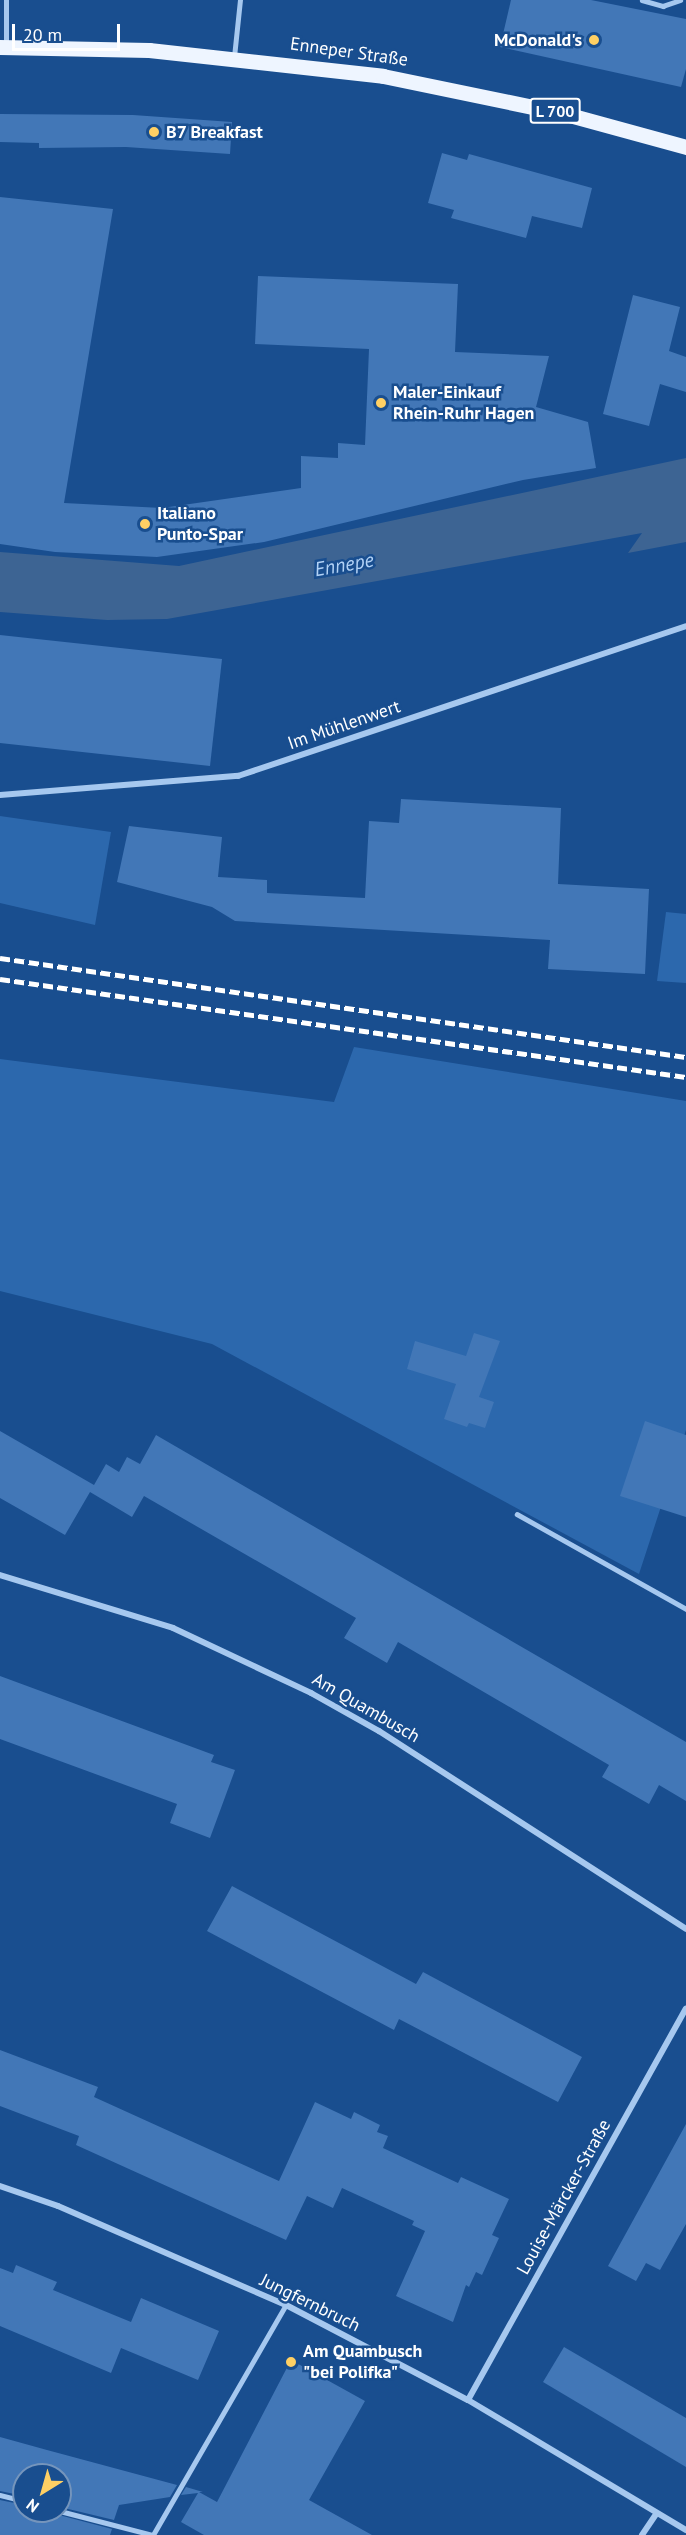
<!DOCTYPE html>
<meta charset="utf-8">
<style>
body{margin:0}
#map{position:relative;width:686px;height:2535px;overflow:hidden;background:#194e8f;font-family:"PT Sans",sans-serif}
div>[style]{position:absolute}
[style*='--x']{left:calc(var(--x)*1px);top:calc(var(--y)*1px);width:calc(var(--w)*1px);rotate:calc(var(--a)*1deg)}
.green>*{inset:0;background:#2c68ad}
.water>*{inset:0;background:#3d6493}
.building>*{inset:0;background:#4277b7}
.lane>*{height:4.5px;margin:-2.25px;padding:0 2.25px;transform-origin:2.25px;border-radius:2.25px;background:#a6c8ef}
.street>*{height:6px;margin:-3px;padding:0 3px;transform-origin:3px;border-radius:3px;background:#a6c8ef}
.primary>*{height:15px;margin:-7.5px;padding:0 7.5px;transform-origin:7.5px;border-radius:7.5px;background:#eef5ff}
.rail>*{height:4.5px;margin-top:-2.25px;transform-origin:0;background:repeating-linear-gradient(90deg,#fff 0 10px,transparent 0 14.5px)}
.dots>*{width:16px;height:16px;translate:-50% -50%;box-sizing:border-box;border:3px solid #194e8f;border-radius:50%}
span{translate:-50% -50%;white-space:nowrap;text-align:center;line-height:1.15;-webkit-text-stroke:5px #194e8f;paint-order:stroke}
.shield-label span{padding:2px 4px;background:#194e8f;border:2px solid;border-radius:4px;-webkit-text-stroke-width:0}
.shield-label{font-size:16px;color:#fff;font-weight:700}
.poi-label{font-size:18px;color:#fff;font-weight:700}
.right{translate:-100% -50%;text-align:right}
.left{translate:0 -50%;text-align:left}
.street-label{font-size:18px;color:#fff}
.water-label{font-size:20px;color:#b2d2f6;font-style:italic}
.north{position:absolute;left:12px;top:2463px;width:60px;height:60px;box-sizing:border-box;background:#194e8f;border:2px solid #7595bc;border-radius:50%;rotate:217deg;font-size:16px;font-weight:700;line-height:24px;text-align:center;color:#fff}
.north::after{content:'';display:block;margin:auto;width:21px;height:27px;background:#ffd064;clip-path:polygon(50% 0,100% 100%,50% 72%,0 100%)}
.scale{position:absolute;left:12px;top:24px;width:108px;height:27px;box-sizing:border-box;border:3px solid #fff;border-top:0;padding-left:8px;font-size:18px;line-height:21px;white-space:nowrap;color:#fff;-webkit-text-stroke:4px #194e8f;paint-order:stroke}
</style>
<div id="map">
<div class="green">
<div style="clip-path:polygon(0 816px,111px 832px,95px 925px,0 903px)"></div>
<div style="clip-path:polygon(666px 912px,686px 914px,686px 983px,657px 981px)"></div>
<div style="clip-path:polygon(354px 1047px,686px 1101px,686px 1430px,639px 1574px,212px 1344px,0 1291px,0 1059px,334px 1102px)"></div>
</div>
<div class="water">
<div style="clip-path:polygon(686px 458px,686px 542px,628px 553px,642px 533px,167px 619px,107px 620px,0 612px,0 552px,179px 566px)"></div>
</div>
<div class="building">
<div style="clip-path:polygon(511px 0,591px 0,686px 19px,686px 69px,681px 87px,500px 47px)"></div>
<div style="clip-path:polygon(0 114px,133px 115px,232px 122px,230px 154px,126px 147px,39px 148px,39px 143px,0 142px)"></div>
<div style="clip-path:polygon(442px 153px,467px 160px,469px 154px,592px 188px,582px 228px,532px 216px,526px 238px,451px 218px,454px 210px,428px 203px)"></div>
<div style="clip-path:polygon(0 197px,113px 209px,64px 503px,162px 508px,301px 488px,301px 456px,338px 458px,338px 443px,365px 445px,369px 349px,255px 344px,258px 276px,458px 284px,455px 352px,549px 356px,536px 407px,588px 422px,596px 468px,523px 480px,264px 542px,157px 557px,55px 552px,0 544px)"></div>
<div style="clip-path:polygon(633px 295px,680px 307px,669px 351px,686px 357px,686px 392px,660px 384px,649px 426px,603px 414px)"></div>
<div style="clip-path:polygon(0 635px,222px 659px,210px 766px,0 743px)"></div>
<div style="clip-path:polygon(401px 799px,561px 808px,558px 884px,649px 889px,645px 974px,548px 969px,550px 940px,235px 921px,212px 907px,117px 882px,129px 826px,222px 837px,218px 877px,267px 880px,267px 893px,365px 898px,369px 821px,399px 823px)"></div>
<div style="clip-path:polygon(474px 1333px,500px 1341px,479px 1397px,494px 1402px,485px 1428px,469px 1423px,467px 1427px,444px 1419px,456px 1384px,407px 1369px,415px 1341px,466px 1356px)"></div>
<div style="clip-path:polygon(645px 1421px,686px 1435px,686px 1517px,620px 1496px)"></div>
<div style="clip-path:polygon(0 1431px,94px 1485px,106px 1464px,119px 1472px,127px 1457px,140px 1464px,156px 1435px,686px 1742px,686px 1801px,659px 1785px,649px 1804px,602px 1777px,609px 1765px,398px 1642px,387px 1663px,344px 1638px,356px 1618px,144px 1496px,132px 1517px,90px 1492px,65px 1535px,0 1498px)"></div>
<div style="clip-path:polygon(0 1676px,214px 1755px,211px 1762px,235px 1770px,210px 1838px,170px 1823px,177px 1804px,0 1739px)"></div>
<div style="clip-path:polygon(232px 1886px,416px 1984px,423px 1972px,582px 2057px,558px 2102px,399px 2019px,394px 2030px,207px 1931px)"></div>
<div style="clip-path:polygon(0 2050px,98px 2087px,94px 2097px,279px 2181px,315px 2102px,351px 2119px,354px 2112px,380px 2125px,377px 2132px,388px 2136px,383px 2148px,458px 2183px,461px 2177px,509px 2199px,492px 2235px,499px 2238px,482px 2275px,476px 2272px,469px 2287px,466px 2285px,453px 2322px,396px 2296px,425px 2231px,412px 2225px,414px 2221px,342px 2188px,333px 2208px,307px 2196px,286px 2240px,76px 2145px,79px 2136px,0 2106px)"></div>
<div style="clip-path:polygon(686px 2124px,686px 2224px,660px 2270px,646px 2263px,636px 2281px,608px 2266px)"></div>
<div style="clip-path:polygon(16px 2265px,57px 2282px,53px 2290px,131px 2322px,141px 2298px,219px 2331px,198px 2380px,121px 2348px,111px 2373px,0 2326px,0 2268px,13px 2273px)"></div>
<div style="clip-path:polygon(564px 2347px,686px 2418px,686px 2467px,543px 2382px)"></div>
<div style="clip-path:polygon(291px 2360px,365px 2401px,309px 2500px,372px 2535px,204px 2535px,181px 2522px,198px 2493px,181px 2495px,186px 2487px,203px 2492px,199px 2492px,217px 2502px)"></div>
<div style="clip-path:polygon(0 2437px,47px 2450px,177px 2485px,170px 2497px,119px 2505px,114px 2520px,60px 2507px,60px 2475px,24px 2475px,24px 2496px,0 2491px)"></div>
<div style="clip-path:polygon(0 2500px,24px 2505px,24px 2511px,56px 2511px,59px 2515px,112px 2529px,110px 2535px,0 2535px)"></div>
</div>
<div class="lane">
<div style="--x:642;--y:0;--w:22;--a:16"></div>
<div style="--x:663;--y:6;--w:18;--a:-19"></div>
<div style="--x:6;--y:45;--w:45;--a:-90"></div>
<div style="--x:234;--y:57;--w:57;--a:-84"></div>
<div style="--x:517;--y:1514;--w:194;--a:29.3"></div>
<div style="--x:0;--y:2495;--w:25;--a:14"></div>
<div style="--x:60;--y:2511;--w:96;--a:14.5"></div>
<div style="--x:153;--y:2535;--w:266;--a:-60"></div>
</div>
<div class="street">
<div style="--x:0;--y:795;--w:239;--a:-4.6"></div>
<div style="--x:238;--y:776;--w:472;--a:-18.5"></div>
<div style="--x:0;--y:1575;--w:181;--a:17"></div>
<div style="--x:173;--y:1628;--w:153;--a:25.2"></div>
<div style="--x:311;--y:1693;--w:78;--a:29.2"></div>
<div style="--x:379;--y:1731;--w:365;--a:32.8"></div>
<div style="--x:0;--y:2186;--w:61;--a:19"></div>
<div style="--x:58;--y:2206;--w:249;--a:23.5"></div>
<div style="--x:286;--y:2305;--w:205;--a:27.6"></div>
<div style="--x:468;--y:2400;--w:254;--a:30.8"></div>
<div style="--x:468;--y:2400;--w:448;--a:-60.9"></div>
<div style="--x:642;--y:2535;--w:25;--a:-56"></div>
</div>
<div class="primary">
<div style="--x:0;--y:47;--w:149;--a:1.2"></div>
<div style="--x:149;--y:50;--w:235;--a:6.3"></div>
<div style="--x:383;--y:76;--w:183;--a:11.7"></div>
<div style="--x:562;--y:113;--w:129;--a:15.3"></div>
</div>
<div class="rail">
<div style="--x:0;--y:958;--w:693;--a:8.21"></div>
<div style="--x:0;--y:979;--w:693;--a:8.13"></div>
</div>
<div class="dots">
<div style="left:594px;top:40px;background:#ffd064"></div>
<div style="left:154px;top:132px;background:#ffd064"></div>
<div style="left:381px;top:403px;background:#ffd064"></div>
<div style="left:145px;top:524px;background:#ffd064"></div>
<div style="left:291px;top:2362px;background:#ffd064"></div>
</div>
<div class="shield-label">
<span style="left:555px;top:111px">L 700</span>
</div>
<div class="poi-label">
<span class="right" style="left:582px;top:40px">McDonald's</span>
<span class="left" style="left:166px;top:132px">B7 Breakfast</span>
<span class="left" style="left:393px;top:403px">Maler-Einkauf<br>Rhein-Ruhr Hagen</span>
<span class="left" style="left:157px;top:524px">Italiano<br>Punto-Spar</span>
<span class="left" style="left:303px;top:2362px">Am Quambusch<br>"bei Polifka"</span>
</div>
<div class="street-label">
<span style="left:349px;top:52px;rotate:8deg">Enneper Straße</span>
<span style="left:344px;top:725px;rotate:-19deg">Im Mühlenwert</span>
<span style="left:366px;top:1708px;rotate:30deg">Am Quambusch</span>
<span style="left:564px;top:2197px;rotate:-61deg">Louise-Märcker-Straße</span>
<span style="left:310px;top:2303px;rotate:26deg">Jungfernbruch</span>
</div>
<div class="water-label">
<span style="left:344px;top:565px;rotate:-10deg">Ennepe</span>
</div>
<div class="north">N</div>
<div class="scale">20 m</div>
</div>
